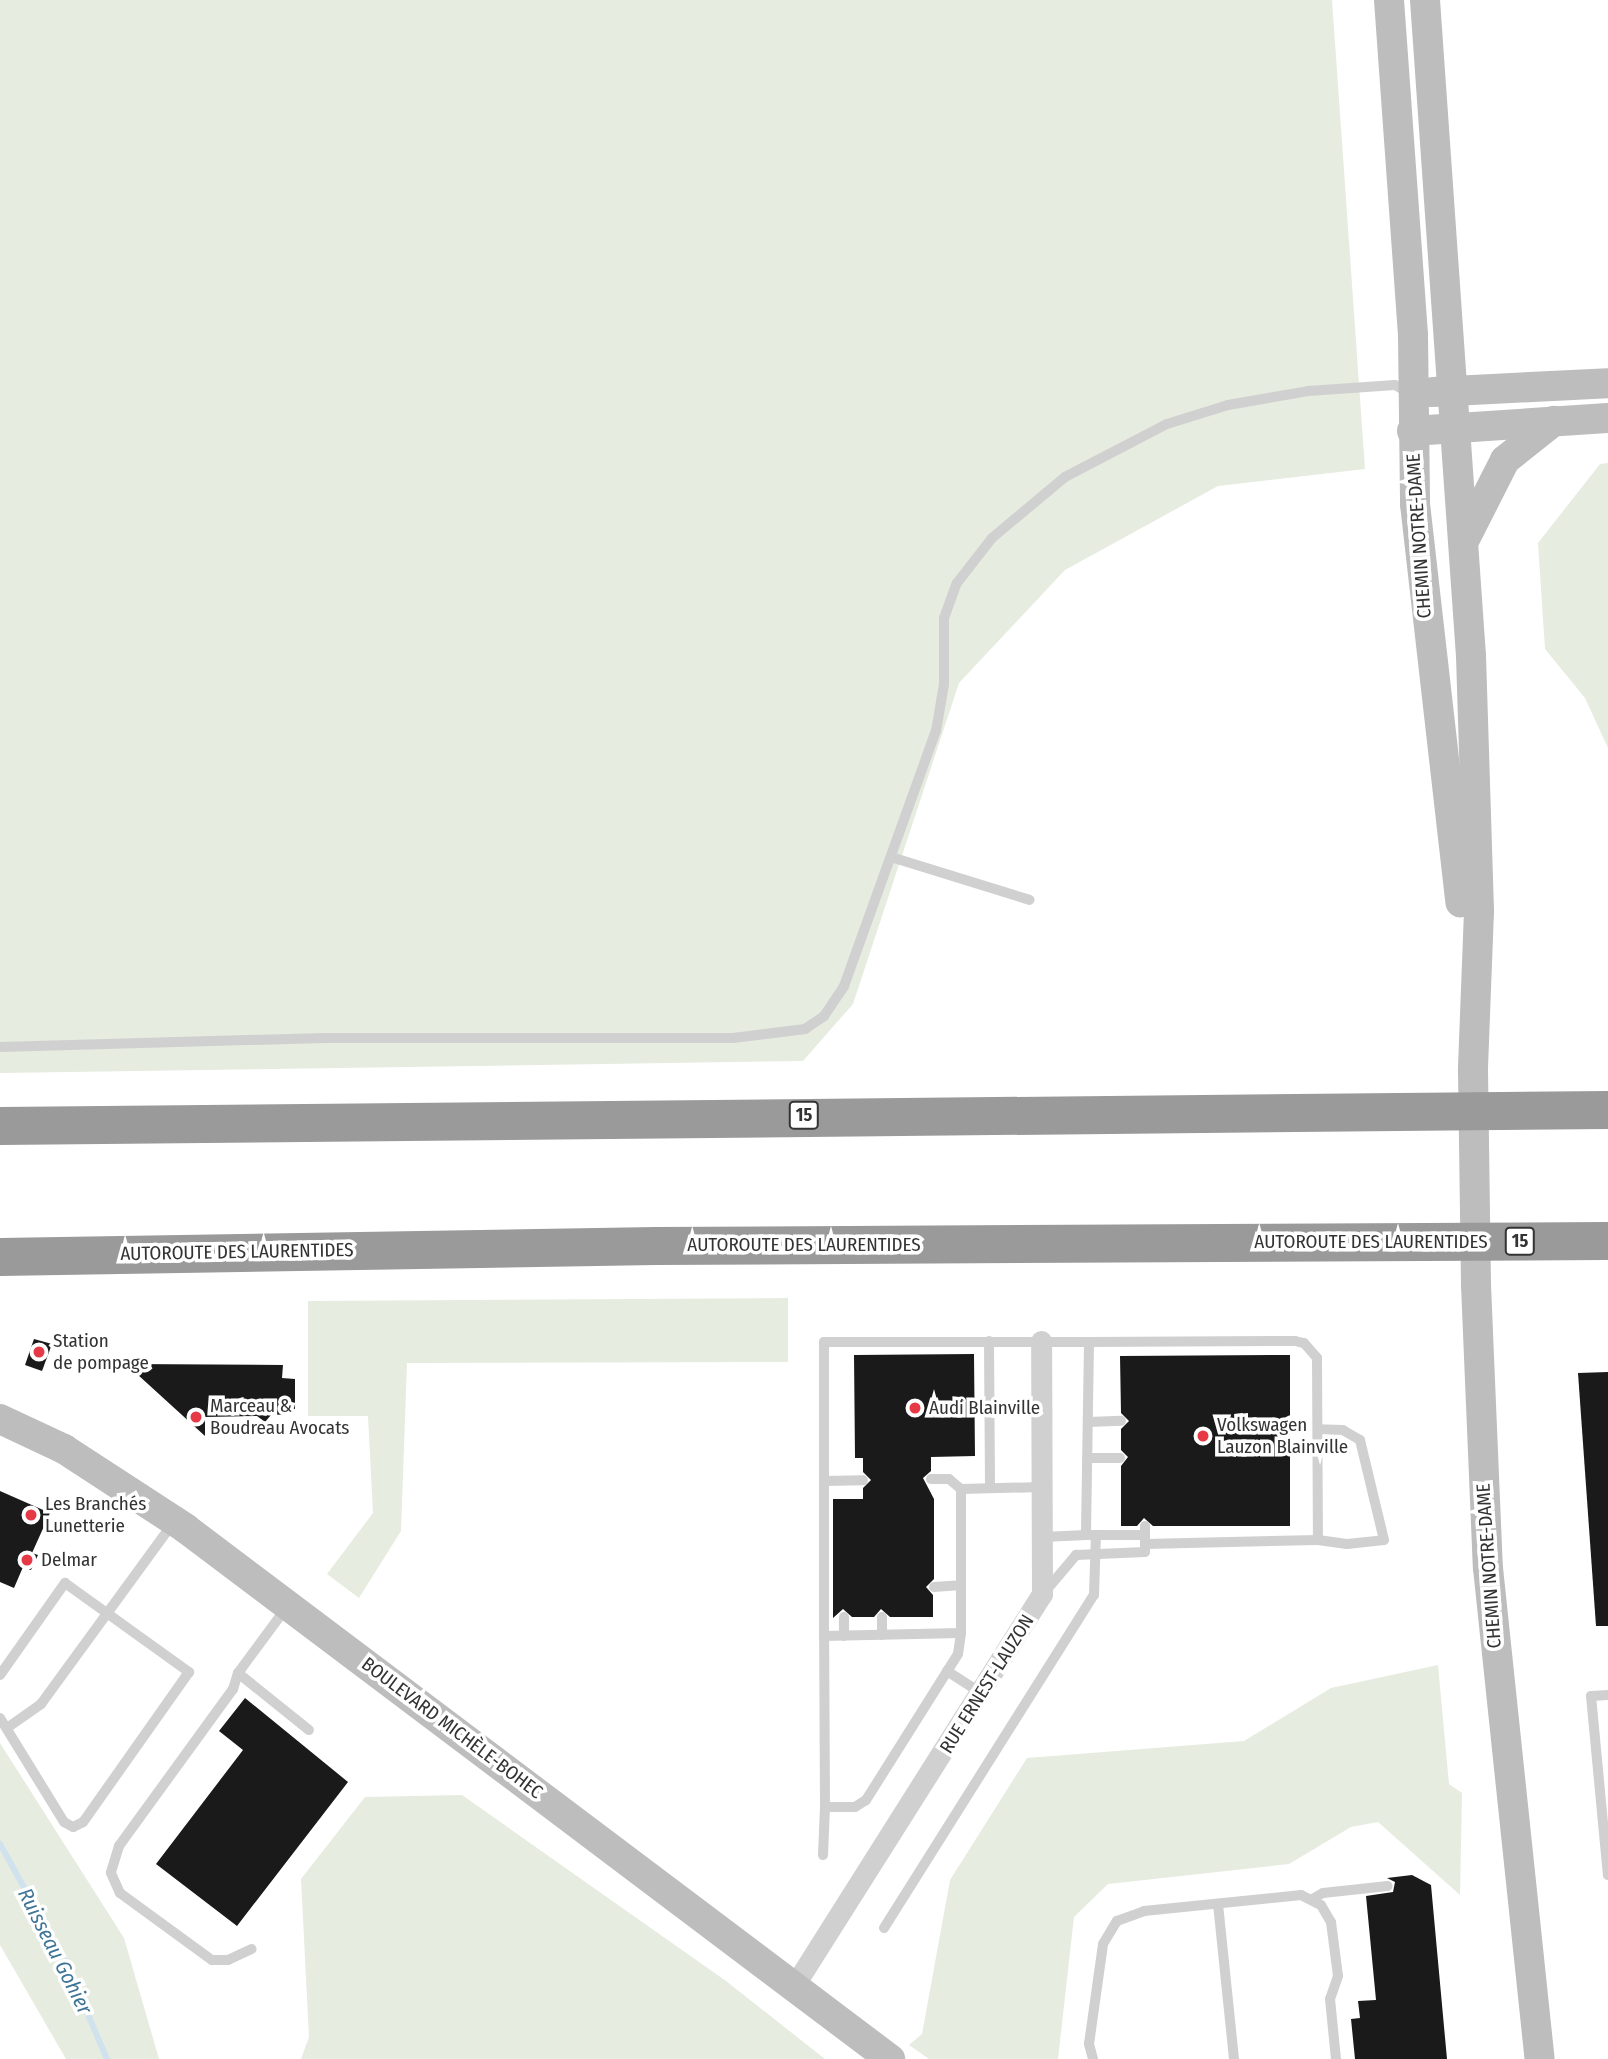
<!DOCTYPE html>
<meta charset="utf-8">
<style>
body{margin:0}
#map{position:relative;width:1608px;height:2059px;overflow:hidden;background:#fff;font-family:"Fira Sans Condensed",sans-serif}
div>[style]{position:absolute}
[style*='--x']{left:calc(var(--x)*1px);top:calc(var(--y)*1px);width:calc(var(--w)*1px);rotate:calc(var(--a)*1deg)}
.green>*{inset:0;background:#e6ecdf}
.stream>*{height:6px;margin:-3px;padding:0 3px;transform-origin:3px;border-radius:3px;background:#cfe2ee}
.building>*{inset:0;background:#1a1a1a}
.lane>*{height:10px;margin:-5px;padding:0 5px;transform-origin:5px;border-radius:5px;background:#d0d0d0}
.street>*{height:21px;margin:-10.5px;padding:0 10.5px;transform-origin:10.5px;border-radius:10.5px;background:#d0d0d0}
.secondary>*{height:30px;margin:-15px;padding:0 15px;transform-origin:15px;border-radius:15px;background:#bdbdbd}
.highway>*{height:38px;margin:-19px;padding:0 19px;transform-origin:19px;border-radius:19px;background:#9a9a9a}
.dots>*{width:19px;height:19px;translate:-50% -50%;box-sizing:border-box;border:4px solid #fff;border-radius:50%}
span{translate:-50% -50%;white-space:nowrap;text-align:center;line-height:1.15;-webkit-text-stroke:7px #fff;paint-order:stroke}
.shield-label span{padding:2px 5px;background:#fff;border:2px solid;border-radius:5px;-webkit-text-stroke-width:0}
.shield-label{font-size:18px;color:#333;font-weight:700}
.street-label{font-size:19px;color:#333}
.poi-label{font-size:19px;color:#333}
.left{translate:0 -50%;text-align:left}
.water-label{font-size:21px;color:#3f7597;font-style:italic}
</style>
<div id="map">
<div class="green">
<div style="clip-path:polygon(0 0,1332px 0,1365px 469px,1218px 486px,1065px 570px,959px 683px,853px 1004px,803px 1061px,0 1073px)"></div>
<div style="clip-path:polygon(1608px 463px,1608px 748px,1585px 698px,1545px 649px,1538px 543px,1600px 464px)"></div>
<div style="clip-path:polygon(788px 1298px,788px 1362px,407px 1363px,401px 1531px,359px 1598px,327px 1574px,373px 1513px,368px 1416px,308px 1416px,308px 1301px)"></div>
<div style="clip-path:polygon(1438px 1665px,1449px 1784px,1462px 1793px,1460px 1895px,1378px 1822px,1351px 1827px,1289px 1864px,1108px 1884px,1074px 1917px,1058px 2059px,929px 2059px,909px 2045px,922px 2034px,950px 1880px,1027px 1758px,1244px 1741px,1331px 1688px)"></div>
<div style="clip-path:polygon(0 1743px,124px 1938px,159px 2059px,66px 2059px,0 1945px)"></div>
<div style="clip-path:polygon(462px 1795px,726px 1981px,825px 2059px,301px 2059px,309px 2037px,301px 1879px,365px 1797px)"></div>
</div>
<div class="stream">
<div style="--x:0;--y:1844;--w:136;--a:61"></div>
<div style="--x:66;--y:1963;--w:104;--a:66.9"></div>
</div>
<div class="building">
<div style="clip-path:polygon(34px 1339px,52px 1344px,42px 1371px,25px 1365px)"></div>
<div style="clip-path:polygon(974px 1354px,975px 1456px,931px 1457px,931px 1471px,923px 1478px,934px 1499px,934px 1579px,926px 1587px,933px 1595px,933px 1617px,890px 1617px,881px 1609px,874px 1617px,852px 1617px,843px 1609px,833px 1618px,833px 1499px,863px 1499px,863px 1488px,871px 1480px,863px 1472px,863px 1458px,855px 1458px,854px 1355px)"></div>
<div style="clip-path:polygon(1290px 1355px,1290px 1526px,1153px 1526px,1144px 1518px,1137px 1526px,1121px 1526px,1121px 1466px,1128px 1457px,1121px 1450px,1121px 1429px,1129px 1421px,1121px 1413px,1120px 1356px)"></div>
<div style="clip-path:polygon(126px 1364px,283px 1365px,282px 1378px,295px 1379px,295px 1414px,271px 1415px,265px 1422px,257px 1416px,205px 1417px,205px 1436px)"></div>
<div style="clip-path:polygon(1608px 1372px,1608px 1626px,1596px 1626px,1578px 1373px)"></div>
<div style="clip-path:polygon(0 1491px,50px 1513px,32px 1553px,38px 1555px,31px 1570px,23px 1567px,14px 1588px,0 1582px)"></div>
<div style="clip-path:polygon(245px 1698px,348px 1782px,237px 1926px,156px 1864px,243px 1750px,219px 1731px)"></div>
<div style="clip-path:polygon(1412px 1875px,1431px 1885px,1447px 2059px,1355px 2059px,1351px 2019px,1360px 2018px,1358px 2001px,1376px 2000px,1366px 1896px,1393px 1892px,1395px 1882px,1387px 1878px)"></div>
</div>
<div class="lane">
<div style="--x:891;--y:857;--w:145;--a:17.2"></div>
<div style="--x:0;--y:1047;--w:324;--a:-1.6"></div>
<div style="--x:324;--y:1038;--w:409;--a:0"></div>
<div style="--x:733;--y:1038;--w:73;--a:-7.1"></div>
<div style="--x:805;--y:1029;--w:23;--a:-34"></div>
<div style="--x:824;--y:1016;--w:36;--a:-56"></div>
<div style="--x:844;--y:986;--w:271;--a:-70.2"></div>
<div style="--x:936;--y:731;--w:48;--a:-80.3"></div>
<div style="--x:944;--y:684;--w:66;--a:-90"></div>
<div style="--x:944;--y:618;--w:37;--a:-70"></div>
<div style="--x:957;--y:583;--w:57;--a:-52.1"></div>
<div style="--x:992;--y:538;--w:95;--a:-39.9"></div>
<div style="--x:1065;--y:477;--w:115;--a:-27.5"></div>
<div style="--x:1167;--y:424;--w:64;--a:-17.3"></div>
<div style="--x:1228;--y:405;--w:81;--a:-9.9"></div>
<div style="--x:1308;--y:391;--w:87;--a:-3.9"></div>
<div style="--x:1395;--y:385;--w:16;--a:30"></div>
<div style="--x:989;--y:1341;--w:147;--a:89.6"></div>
<div style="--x:1089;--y:1342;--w:206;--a:-0.3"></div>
<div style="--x:1295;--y:1341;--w:9;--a:13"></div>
<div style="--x:1304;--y:1343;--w:20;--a:49"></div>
<div style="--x:1317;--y:1358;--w:182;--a:89.7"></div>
<div style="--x:1318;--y:1540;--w:173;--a:178.7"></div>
<div style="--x:1088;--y:1422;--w:33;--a:-2"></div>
<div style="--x:1087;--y:1458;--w:33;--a:0"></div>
<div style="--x:931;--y:1479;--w:18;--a:0"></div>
<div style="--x:949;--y:1479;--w:16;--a:40"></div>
<div style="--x:824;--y:1481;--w:39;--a:-1"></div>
<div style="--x:1089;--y:1535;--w:56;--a:0"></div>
<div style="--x:1318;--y:1540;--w:29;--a:8"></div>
<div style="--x:1347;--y:1544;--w:37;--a:-6"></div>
<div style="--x:1384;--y:1540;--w:103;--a:-103.5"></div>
<div style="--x:1360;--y:1440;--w:20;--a:-150"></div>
<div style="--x:1343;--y:1430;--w:25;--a:-178"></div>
<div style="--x:934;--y:1587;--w:27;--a:-4"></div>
<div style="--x:1044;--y:1593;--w:50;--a:-49.9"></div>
<div style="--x:1076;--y:1555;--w:69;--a:-2.5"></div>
<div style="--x:1145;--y:1552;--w:26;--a:-90"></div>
<div style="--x:286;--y:1608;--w:81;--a:126.4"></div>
<div style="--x:238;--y:1673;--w:91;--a:38.8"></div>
<div style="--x:844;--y:1617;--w:19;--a:90"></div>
<div style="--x:882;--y:1617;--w:18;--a:90"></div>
<div style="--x:961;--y:1633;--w:21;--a:98"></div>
<div style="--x:958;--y:1654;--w:173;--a:122.2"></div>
<div style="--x:866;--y:1800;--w:13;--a:148"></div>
<div style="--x:855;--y:1807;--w:30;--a:180"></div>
<div style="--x:825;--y:1807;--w:171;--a:-90.3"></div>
<div style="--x:824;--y:1636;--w:137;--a:-1.3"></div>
<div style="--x:961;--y:1633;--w:144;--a:-90"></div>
<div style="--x:961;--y:1489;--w:81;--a:-1.4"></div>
<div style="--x:824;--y:1636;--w:294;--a:-90"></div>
<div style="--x:824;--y:1342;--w:265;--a:0"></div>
<div style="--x:1089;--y:1342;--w:193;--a:90.9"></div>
<div style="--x:1086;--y:1535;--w:43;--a:177.3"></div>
<div style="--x:947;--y:1671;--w:40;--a:32.9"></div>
<div style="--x:238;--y:1673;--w:17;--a:107"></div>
<div style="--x:233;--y:1689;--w:194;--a:126"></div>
<div style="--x:119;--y:1846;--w:28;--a:107"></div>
<div style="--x:111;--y:1873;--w:22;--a:66"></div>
<div style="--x:120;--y:1893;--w:114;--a:36.1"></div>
<div style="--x:212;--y:1960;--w:16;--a:0"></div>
<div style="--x:228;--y:1960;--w:26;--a:-25"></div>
<div style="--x:0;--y:1675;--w:113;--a:-54.8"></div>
<div style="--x:65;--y:1583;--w:153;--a:35.7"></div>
<div style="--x:189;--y:1672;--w:184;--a:125.2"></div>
<div style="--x:83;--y:1822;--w:11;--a:153"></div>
<div style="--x:73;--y:1827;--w:10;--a:-151"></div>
<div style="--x:64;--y:1822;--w:122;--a:-121.6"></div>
<div style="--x:1608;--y:1695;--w:17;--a:177"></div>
<div style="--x:1591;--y:1696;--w:180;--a:84.6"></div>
<div style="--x:7;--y:1728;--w:42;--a:-35.2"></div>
<div style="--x:41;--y:1704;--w:224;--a:-53.9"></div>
<div style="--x:823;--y:1855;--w:48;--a:-87.6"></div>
<div style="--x:1314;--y:1898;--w:10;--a:-29"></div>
<div style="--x:1323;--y:1893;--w:65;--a:-6.1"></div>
<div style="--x:1218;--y:1904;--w:156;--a:84.1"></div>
<div style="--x:884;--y:1928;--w:394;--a:-57.8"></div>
<div style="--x:1094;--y:1595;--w:60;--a:-88.1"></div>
<div style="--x:1093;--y:2059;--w:16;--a:-105"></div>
<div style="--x:1089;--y:2044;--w:101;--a:-82"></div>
<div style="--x:1103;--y:1944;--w:27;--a:-59"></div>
<div style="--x:1117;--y:1921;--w:29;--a:-20"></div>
<div style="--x:1144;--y:1911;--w:158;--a:-5.8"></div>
<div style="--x:1301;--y:1895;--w:22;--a:27"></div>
<div style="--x:1321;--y:1905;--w:20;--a:60"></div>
<div style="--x:1331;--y:1922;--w:54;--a:82.6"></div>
<div style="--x:1338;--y:1976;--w:24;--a:109"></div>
<div style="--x:1330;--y:1999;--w:60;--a:84.3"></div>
</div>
<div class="street">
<div style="--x:794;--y:1986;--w:464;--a:-57.7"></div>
<div style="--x:1042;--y:1594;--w:253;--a:-90.2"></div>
</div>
<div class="secondary">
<div style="--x:1389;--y:0;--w:336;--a:85.9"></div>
<div style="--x:1413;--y:335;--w:169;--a:89.3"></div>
<div style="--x:1415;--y:504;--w:401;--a:83.5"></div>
<div style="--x:1425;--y:0;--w:658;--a:85.99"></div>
<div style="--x:1471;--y:656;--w:255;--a:88.2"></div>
<div style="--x:1479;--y:911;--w:159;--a:92.2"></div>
<div style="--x:1473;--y:1070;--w:215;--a:89.2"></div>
<div style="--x:1476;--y:1285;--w:283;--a:87.6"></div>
<div style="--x:1488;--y:1568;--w:494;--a:84"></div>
<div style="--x:1433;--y:392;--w:175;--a:-2.9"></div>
<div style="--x:1412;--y:431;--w:196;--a:-3.8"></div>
<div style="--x:1466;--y:537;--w:86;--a:-63.1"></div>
<div style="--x:1505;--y:460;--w:63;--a:-38.5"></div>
<div style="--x:0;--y:1419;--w:71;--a:25.1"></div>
<div style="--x:64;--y:1449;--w:145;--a:33.1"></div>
<div style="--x:185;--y:1528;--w:883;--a:36.99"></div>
</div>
<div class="highway">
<div style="--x:0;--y:1126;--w:1608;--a:-0.57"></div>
<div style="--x:0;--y:1257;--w:656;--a:-0.96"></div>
<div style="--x:656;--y:1246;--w:952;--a:-0.3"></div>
</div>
<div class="dots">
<div style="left:39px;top:1352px;background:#e63946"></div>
<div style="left:915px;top:1408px;background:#e63946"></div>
<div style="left:196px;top:1417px;background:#e63946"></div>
<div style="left:1203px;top:1436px;background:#e63946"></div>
<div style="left:31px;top:1515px;background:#e63946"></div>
<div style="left:27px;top:1560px;background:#e63946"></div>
</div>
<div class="shield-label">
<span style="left:804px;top:1115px">15</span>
<span style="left:1520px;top:1241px">15</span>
</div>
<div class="street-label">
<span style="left:1419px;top:536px;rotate:-94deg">CHEMIN NOTRE-DAME</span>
<span style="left:1371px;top:1242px">AUTOROUTE DES LAURENTIDES</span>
<span style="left:804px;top:1245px">AUTOROUTE DES LAURENTIDES</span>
<span style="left:237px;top:1252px;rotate:-1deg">AUTOROUTE DES LAURENTIDES</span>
<span style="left:1489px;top:1566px;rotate:-94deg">CHEMIN NOTRE-DAME</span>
<span style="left:987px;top:1684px;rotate:-58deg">RUE ERNEST-LAUZON</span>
<span style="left:452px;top:1728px;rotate:37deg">BOULEVARD MICHÈLE-BOHEC</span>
</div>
<div class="poi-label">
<span class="left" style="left:53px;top:1352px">Station<br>de pompage</span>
<span class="left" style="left:210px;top:1417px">Marceau &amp;<br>Boudreau Avocats</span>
<span class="left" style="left:929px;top:1408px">Audi Blainville</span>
<span class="left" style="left:1217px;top:1436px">Volkswagen<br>Lauzon Blainville</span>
<span class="left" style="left:45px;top:1515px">Les Branchés<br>Lunetterie</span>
<span class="left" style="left:41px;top:1560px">Delmar</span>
</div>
<div class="water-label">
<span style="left:55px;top:1951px;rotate:63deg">Ruisseau Gohier</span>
</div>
</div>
